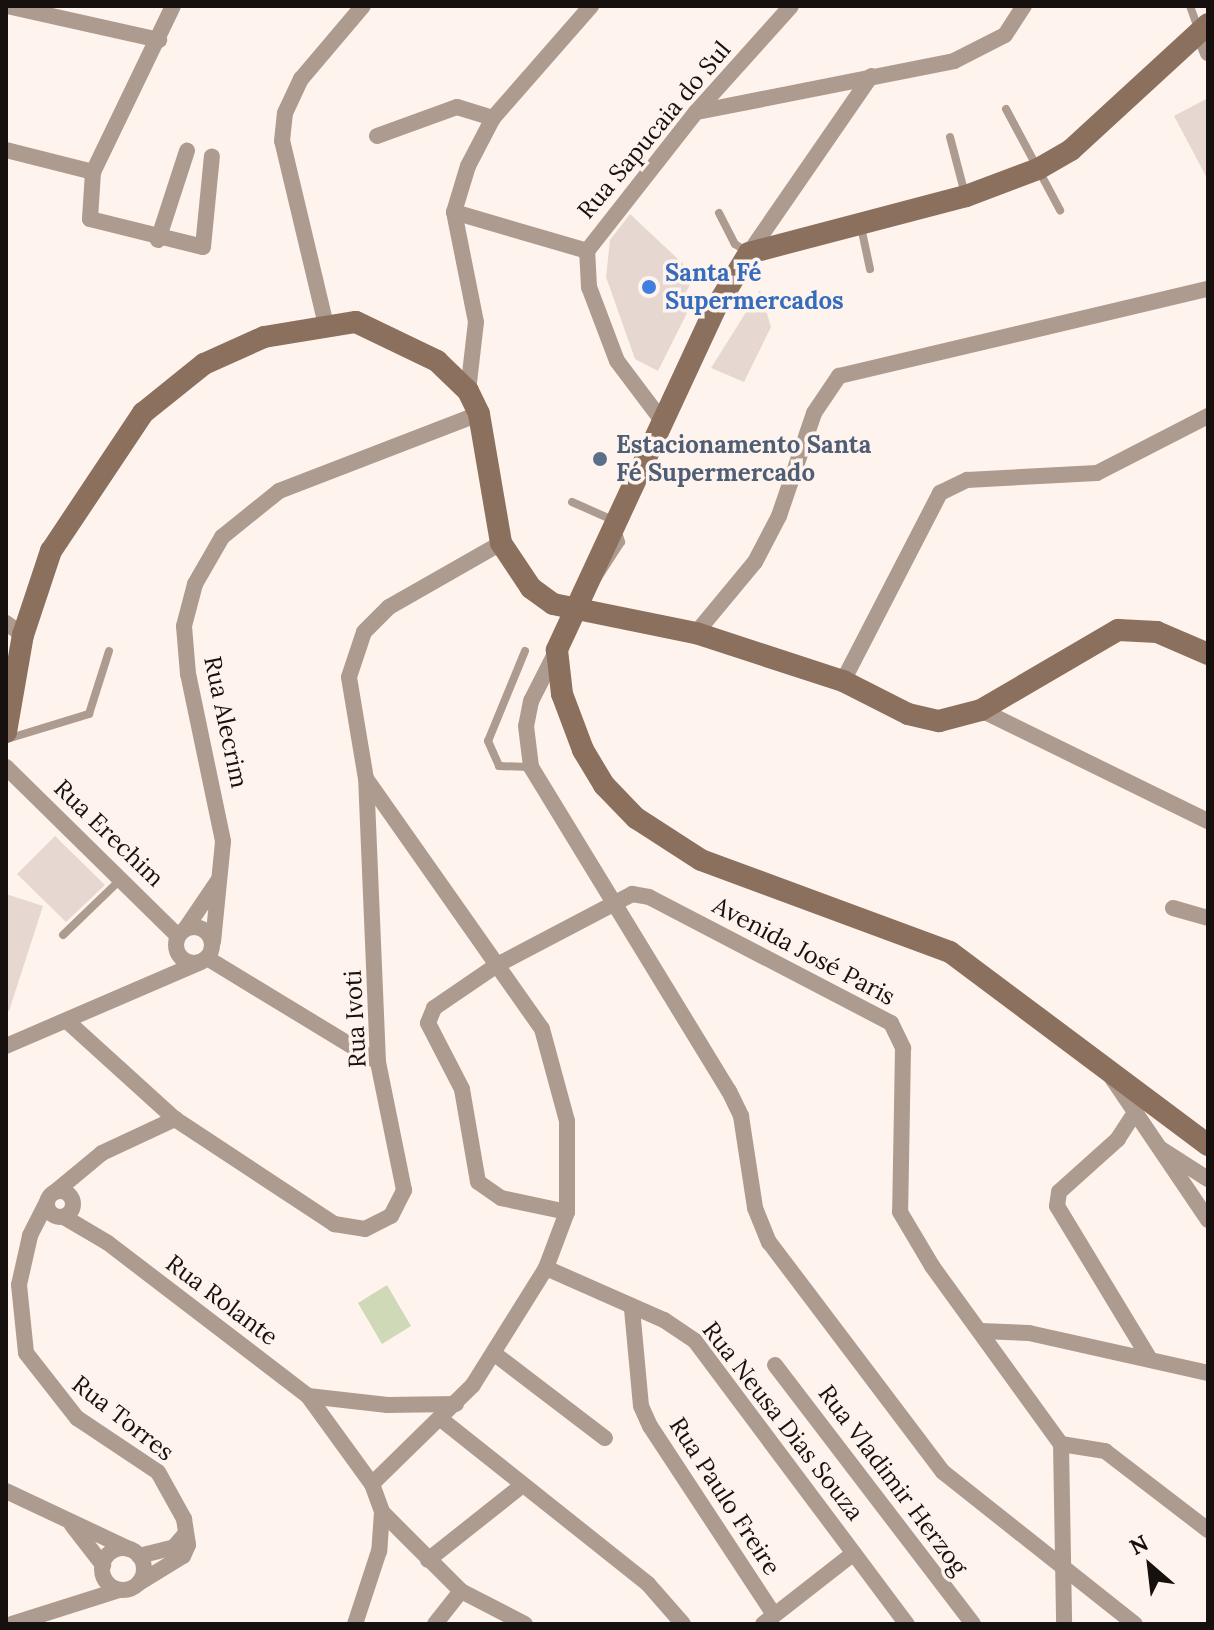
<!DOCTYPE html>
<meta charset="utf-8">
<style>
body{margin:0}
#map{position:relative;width:1214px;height:1630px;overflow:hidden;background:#fff3ed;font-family:Lora,serif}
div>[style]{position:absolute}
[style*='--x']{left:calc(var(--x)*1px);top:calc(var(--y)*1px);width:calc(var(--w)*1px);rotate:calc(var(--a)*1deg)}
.green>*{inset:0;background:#d0d9b7}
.building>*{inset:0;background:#e6d8d0}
.lane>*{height:8px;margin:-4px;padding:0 4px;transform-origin:4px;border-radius:4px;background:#ae9b8f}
.street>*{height:16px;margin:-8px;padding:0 8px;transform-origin:8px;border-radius:8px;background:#ae9b8f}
.street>.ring{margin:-8px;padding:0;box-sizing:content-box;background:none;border:16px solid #ae9b8f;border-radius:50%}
.secondary>*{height:22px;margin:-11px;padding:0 11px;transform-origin:11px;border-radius:11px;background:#8b705e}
.dots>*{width:22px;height:22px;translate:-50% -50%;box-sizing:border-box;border:4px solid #fff3ed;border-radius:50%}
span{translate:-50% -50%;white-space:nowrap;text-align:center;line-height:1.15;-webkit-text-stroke:7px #fff3ed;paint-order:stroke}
.street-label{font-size:24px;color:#16110f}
.shop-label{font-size:24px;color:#366cbe;font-weight:700}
.left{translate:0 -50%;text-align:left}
.service-label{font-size:24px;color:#4e5e75;font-weight:700}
.frame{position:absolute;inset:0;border:8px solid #16110f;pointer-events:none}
.north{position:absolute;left:1110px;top:1526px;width:80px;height:80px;-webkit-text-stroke:6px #fff3ed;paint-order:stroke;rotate:332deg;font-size:22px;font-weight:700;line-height:32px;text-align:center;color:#16110f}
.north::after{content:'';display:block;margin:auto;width:28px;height:36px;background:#16110f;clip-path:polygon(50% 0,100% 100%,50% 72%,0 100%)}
</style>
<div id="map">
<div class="green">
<div style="clip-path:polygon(387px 1285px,411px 1326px,382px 1344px,358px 1303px)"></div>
</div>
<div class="building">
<div style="clip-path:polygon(1208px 98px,1208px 180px,1174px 116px)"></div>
<div style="clip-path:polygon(630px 214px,695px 275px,683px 298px,691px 305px,658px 371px,635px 359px,606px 277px,610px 240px)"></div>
<div style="clip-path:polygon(760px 290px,771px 327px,744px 382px,711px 368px)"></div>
<div style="clip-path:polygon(55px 836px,105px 885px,66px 922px,17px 874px)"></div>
<div style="clip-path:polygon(6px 894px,43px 906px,9px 1011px,6px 1011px)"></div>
</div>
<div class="lane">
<div style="--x:1190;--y:6;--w:23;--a:70"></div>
<div style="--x:1006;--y:109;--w:115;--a:61.9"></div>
<div style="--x:950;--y:137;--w:59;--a:75.3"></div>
<div style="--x:719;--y:213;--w:35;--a:63"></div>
<div style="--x:735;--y:244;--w:17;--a:33"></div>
<div style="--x:861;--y:227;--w:43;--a:77.9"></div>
<div style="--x:572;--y:502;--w:47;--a:23.8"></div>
<div style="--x:615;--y:521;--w:22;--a:74"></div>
<div style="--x:621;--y:542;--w:46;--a:122.7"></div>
<div style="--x:525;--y:651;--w:97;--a:112.3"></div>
<div style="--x:488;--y:741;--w:27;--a:66"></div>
<div style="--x:499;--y:766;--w:32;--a:2"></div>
<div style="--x:7;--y:739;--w:86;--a:-17"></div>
<div style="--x:89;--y:714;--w:66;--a:-72.4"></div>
<div style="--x:63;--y:935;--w:82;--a:-44"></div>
</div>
<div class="street">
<div style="--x:7;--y:6;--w:156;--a:12.6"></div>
<div style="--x:173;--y:6;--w:184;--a:115.7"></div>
<div style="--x:93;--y:172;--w:47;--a:93.7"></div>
<div style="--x:90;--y:219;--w:116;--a:13.9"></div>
<div style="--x:203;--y:247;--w:91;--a:-84.4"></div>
<div style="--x:1199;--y:31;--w:24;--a:68"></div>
<div style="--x:697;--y:112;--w:262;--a:-11.2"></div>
<div style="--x:954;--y:61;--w:57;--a:-27"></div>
<div style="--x:1005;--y:35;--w:35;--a:-57"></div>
<div style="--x:377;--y:136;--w:85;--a:-19.9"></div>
<div style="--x:457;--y:107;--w:38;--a:17"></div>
<div style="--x:6;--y:150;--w:90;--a:14.2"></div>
<div style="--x:454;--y:212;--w:139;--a:16.3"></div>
<div style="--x:158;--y:240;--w:94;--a:-72"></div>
<div style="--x:749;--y:253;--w:215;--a:-55.4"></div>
<div style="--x:326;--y:325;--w:189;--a:-103.4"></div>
<div style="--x:282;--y:141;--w:28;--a:-84"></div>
<div style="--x:285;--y:113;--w:38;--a:-65"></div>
<div style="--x:301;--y:79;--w:96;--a:-49.7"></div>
<div style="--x:468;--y:391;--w:69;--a:-83.4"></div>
<div style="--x:476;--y:322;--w:112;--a:-101.3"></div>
<div style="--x:454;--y:212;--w:48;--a:-73.1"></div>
<div style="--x:468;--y:166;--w:54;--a:-62.5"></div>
<div style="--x:493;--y:118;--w:149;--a:-48.8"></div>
<div style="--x:663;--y:422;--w:76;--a:-127"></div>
<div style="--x:617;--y:361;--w:79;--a:-110.7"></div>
<div style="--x:589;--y:287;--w:36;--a:-93"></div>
<div style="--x:587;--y:251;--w:177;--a:-51.9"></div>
<div style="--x:696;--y:112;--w:142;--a:-48.1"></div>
<div style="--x:6;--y:623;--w:21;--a:35"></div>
<div style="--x:696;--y:633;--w:92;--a:-50.3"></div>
<div style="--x:755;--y:562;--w:52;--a:-62.4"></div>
<div style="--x:779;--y:516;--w:109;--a:-71.2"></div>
<div style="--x:814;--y:413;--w:45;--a:-56"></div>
<div style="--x:839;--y:376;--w:379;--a:-13.3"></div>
<div style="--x:557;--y:650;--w:57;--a:117"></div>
<div style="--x:531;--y:701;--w:25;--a:101"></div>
<div style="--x:526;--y:726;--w:41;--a:83"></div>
<div style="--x:531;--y:767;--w:380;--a:58.6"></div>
<div style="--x:729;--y:1091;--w:28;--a:64"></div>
<div style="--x:741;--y:1116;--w:93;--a:81.3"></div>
<div style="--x:755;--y:1208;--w:37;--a:68"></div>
<div style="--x:769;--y:1242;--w:288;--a:52.9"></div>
<div style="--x:943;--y:1472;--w:245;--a:38.4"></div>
<div style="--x:843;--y:681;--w:212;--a:-62.7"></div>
<div style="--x:940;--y:493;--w:30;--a:-26"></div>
<div style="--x:967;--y:480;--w:130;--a:-3.1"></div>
<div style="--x:1097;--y:473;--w:125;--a:-27.2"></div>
<div style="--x:981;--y:710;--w:253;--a:26.1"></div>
<div style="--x:6;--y:767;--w:241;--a:44.5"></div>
<div style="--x:367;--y:780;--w:304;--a:54.9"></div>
<div style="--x:542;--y:1029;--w:95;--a:74.8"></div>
<div style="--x:567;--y:1121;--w:91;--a:90"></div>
<div style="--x:567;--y:1212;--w:60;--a:110.6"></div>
<div style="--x:546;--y:1268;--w:138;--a:122"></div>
<div style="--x:473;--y:1385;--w:141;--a:135.6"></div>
<div style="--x:1173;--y:908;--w:36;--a:16"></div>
<div class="ring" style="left:176px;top:927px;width:20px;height:20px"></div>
<div style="--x:186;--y:928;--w:57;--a:-55.8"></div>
<div style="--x:213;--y:942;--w:101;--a:-84.3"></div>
<div style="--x:223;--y:841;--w:171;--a:-101.8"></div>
<div style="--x:188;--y:674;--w:48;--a:-94.8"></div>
<div style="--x:184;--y:626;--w:43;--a:-75.3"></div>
<div style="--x:195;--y:584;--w:54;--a:-60.1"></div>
<div style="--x:222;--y:537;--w:73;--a:-38.9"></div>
<div style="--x:279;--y:491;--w:214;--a:-21.1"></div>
<div style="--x:207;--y:958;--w:200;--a:31.3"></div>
<div style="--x:67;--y:1021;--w:146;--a:42.2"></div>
<div style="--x:175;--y:1119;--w:191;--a:33.4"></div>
<div style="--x:334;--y:1224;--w:31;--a:9"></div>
<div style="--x:365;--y:1229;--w:29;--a:-27"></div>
<div style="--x:391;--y:1216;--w:29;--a:-63"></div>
<div style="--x:404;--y:1190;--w:131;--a:-101.5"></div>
<div style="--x:378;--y:1062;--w:283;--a:-92.4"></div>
<div style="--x:366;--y:779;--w:103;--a:-99.5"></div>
<div style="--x:349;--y:677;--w:47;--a:-71.6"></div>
<div style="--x:364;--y:632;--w:35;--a:-45"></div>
<div style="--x:389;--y:607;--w:129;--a:-29.7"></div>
<div style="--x:6;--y:1046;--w:212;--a:-23.3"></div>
<div style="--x:1110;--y:1075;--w:175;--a:55.9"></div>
<div style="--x:1134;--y:1114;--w:30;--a:123"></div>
<div style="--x:1118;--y:1139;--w:79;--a:138.1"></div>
<div style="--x:1059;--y:1192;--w:14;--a:98"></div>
<div style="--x:1057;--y:1206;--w:178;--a:58.8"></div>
<div style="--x:1161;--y:1149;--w:56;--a:32.6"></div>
<div class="ring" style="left:47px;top:1191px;width:10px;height:10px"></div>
<div style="--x:55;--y:1192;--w:61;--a:-39.7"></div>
<div style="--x:102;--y:1153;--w:81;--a:-25"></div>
<div style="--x:47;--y:1202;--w:38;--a:117"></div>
<div style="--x:30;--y:1236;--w:50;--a:102.7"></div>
<div style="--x:19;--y:1285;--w:68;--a:84.1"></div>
<div style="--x:26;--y:1353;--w:83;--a:51.9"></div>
<div style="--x:77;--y:1418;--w:97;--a:33.7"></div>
<div style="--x:158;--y:1472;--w:54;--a:61"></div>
<div style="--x:184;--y:1519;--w:26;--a:81"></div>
<div style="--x:188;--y:1545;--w:12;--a:114"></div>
<div style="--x:183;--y:1556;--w:52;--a:148.5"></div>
<div style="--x:567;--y:1212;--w:67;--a:-168"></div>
<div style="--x:501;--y:1198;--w:28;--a:-145"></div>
<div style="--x:478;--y:1182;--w:94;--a:-99.8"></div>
<div style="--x:462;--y:1089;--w:74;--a:-117.3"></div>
<div style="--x:428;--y:1023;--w:16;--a:-68"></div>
<div style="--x:434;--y:1008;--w:76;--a:-34.3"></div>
<div style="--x:497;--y:965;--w:153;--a:-27.7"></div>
<div style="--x:632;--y:894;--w:17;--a:10"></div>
<div style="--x:649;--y:897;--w:273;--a:27.5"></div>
<div style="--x:891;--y:1023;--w:28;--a:64"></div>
<div style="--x:903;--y:1048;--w:164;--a:91"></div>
<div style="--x:900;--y:1212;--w:63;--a:59.3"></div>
<div style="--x:932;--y:1266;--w:220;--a:54.1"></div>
<div style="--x:1061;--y:1444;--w:180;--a:89"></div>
<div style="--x:64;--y:1217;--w:51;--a:30.6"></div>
<div style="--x:108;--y:1243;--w:252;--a:37.4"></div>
<div style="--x:308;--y:1396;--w:109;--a:54"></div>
<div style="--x:372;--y:1484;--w:30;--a:70"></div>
<div style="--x:382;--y:1512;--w:39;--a:94"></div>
<div style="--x:379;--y:1551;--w:77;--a:108.2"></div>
<div style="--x:546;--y:1268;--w:129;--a:23.8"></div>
<div style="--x:664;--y:1320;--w:37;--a:34"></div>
<div style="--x:695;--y:1341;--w:354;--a:53.2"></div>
<div style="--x:632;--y:1309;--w:97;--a:84.7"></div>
<div style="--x:641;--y:1406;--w:22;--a:66"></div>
<div style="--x:650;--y:1426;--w:222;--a:56.7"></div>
<div style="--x:981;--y:1331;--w:48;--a:2.4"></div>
<div style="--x:1029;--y:1333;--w:183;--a:12.6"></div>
<div style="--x:496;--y:1355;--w:137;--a:37.3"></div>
<div style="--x:775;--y:1365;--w:326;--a:52.6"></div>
<div style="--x:308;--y:1396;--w:80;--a:6.5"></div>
<div style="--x:387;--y:1405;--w:69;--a:-0.8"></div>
<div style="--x:442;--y:1420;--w:263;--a:38.5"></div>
<div style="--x:648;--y:1584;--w:53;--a:48.8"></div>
<div style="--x:1061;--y:1444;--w:45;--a:9"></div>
<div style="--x:1105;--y:1451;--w:130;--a:37.5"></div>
<div style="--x:6;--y:1491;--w:136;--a:25.2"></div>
<div style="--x:382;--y:1512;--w:112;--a:45"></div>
<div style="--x:461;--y:1591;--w:72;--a:27.3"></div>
<div style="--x:72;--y:1525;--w:51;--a:52.2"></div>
<div class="ring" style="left:102px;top:1548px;width:26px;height:26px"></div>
<div style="--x:139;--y:1556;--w:36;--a:-14"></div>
<div style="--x:174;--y:1547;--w:18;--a:-49"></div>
<div style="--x:428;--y:1560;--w:117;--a:-38.4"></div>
<div style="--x:12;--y:1624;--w:112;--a:-17.6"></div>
<div style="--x:435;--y:1624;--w:42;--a:-51.8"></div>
<div style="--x:763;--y:1624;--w:115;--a:-38"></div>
</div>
<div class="secondary">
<div style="--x:1208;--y:24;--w:186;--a:137.4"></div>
<div style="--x:1071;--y:150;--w:38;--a:150"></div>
<div style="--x:1038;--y:169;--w:77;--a:159.4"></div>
<div style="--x:966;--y:196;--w:224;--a:165.3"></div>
<div style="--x:749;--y:253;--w:66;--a:121.3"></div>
<div style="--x:715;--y:309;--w:376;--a:114.9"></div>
<div style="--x:557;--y:650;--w:44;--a:83.5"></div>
<div style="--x:562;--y:694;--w:60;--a:69.4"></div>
<div style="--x:583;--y:750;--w:41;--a:59"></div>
<div style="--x:604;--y:785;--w:46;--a:45.9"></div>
<div style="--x:636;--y:818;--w:77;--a:32.9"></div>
<div style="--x:701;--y:860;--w:265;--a:20.3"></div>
<div style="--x:950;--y:952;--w:322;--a:36.8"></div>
<div style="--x:6;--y:732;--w:98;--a:-80.1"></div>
<div style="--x:23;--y:635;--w:89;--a:-71.6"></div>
<div style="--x:51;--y:551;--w:166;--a:-56.3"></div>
<div style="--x:143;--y:413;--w:78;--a:-38.8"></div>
<div style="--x:204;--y:364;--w:66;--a:-24.2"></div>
<div style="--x:264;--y:337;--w:93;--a:-9.3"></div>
<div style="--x:356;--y:322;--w:90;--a:25.7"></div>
<div style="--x:437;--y:361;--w:43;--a:44.1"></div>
<div style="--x:468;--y:391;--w:25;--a:64"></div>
<div style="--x:479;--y:414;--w:131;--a:80.3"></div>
<div style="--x:501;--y:543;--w:54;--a:56.3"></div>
<div style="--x:531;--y:588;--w:27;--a:36"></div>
<div style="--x:553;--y:604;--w:146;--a:11.5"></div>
<div style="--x:696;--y:633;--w:155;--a:18.1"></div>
<div style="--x:843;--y:681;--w:73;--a:26.9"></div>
<div style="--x:908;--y:714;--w:32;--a:13"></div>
<div style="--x:939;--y:721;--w:43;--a:-14.7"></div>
<div style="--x:981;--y:710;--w:159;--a:-30.3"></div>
<div style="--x:1118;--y:630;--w:39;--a:3"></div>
<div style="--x:1157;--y:632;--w:56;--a:23.3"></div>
</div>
<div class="dots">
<div style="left:649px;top:287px;background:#3f7fe0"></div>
<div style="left:600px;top:459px;background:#5c6f8a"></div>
</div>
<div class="street-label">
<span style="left:654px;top:130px;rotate:-50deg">Rua Sapucaia do Sul</span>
<span style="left:226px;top:722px;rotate:78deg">Rua Alecrim</span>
<span style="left:109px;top:833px;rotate:44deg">Rua Erechim</span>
<span style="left:804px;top:951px;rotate:28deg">Avenida José Paris</span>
<span style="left:355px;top:1019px;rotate:-93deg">Rua Ivoti</span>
<span style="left:222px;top:1300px;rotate:37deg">Rua Rolante</span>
<span style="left:123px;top:1418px;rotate:38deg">Rua Torres</span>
<span style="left:783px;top:1421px;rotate:52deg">Rua Neusa Dias Souza</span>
<span style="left:893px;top:1480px;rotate:53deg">Rua Vladimir Herzog</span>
<span style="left:725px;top:1496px;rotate:57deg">Rua Paulo Freire</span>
</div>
<div class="shop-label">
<span class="left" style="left:665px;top:287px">Santa Fé<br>Supermercados</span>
</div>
<div class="service-label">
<span class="left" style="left:616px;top:459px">Estacionamento Santa<br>Fé Supermercado</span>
</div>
<div class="frame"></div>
<div class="north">N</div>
</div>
